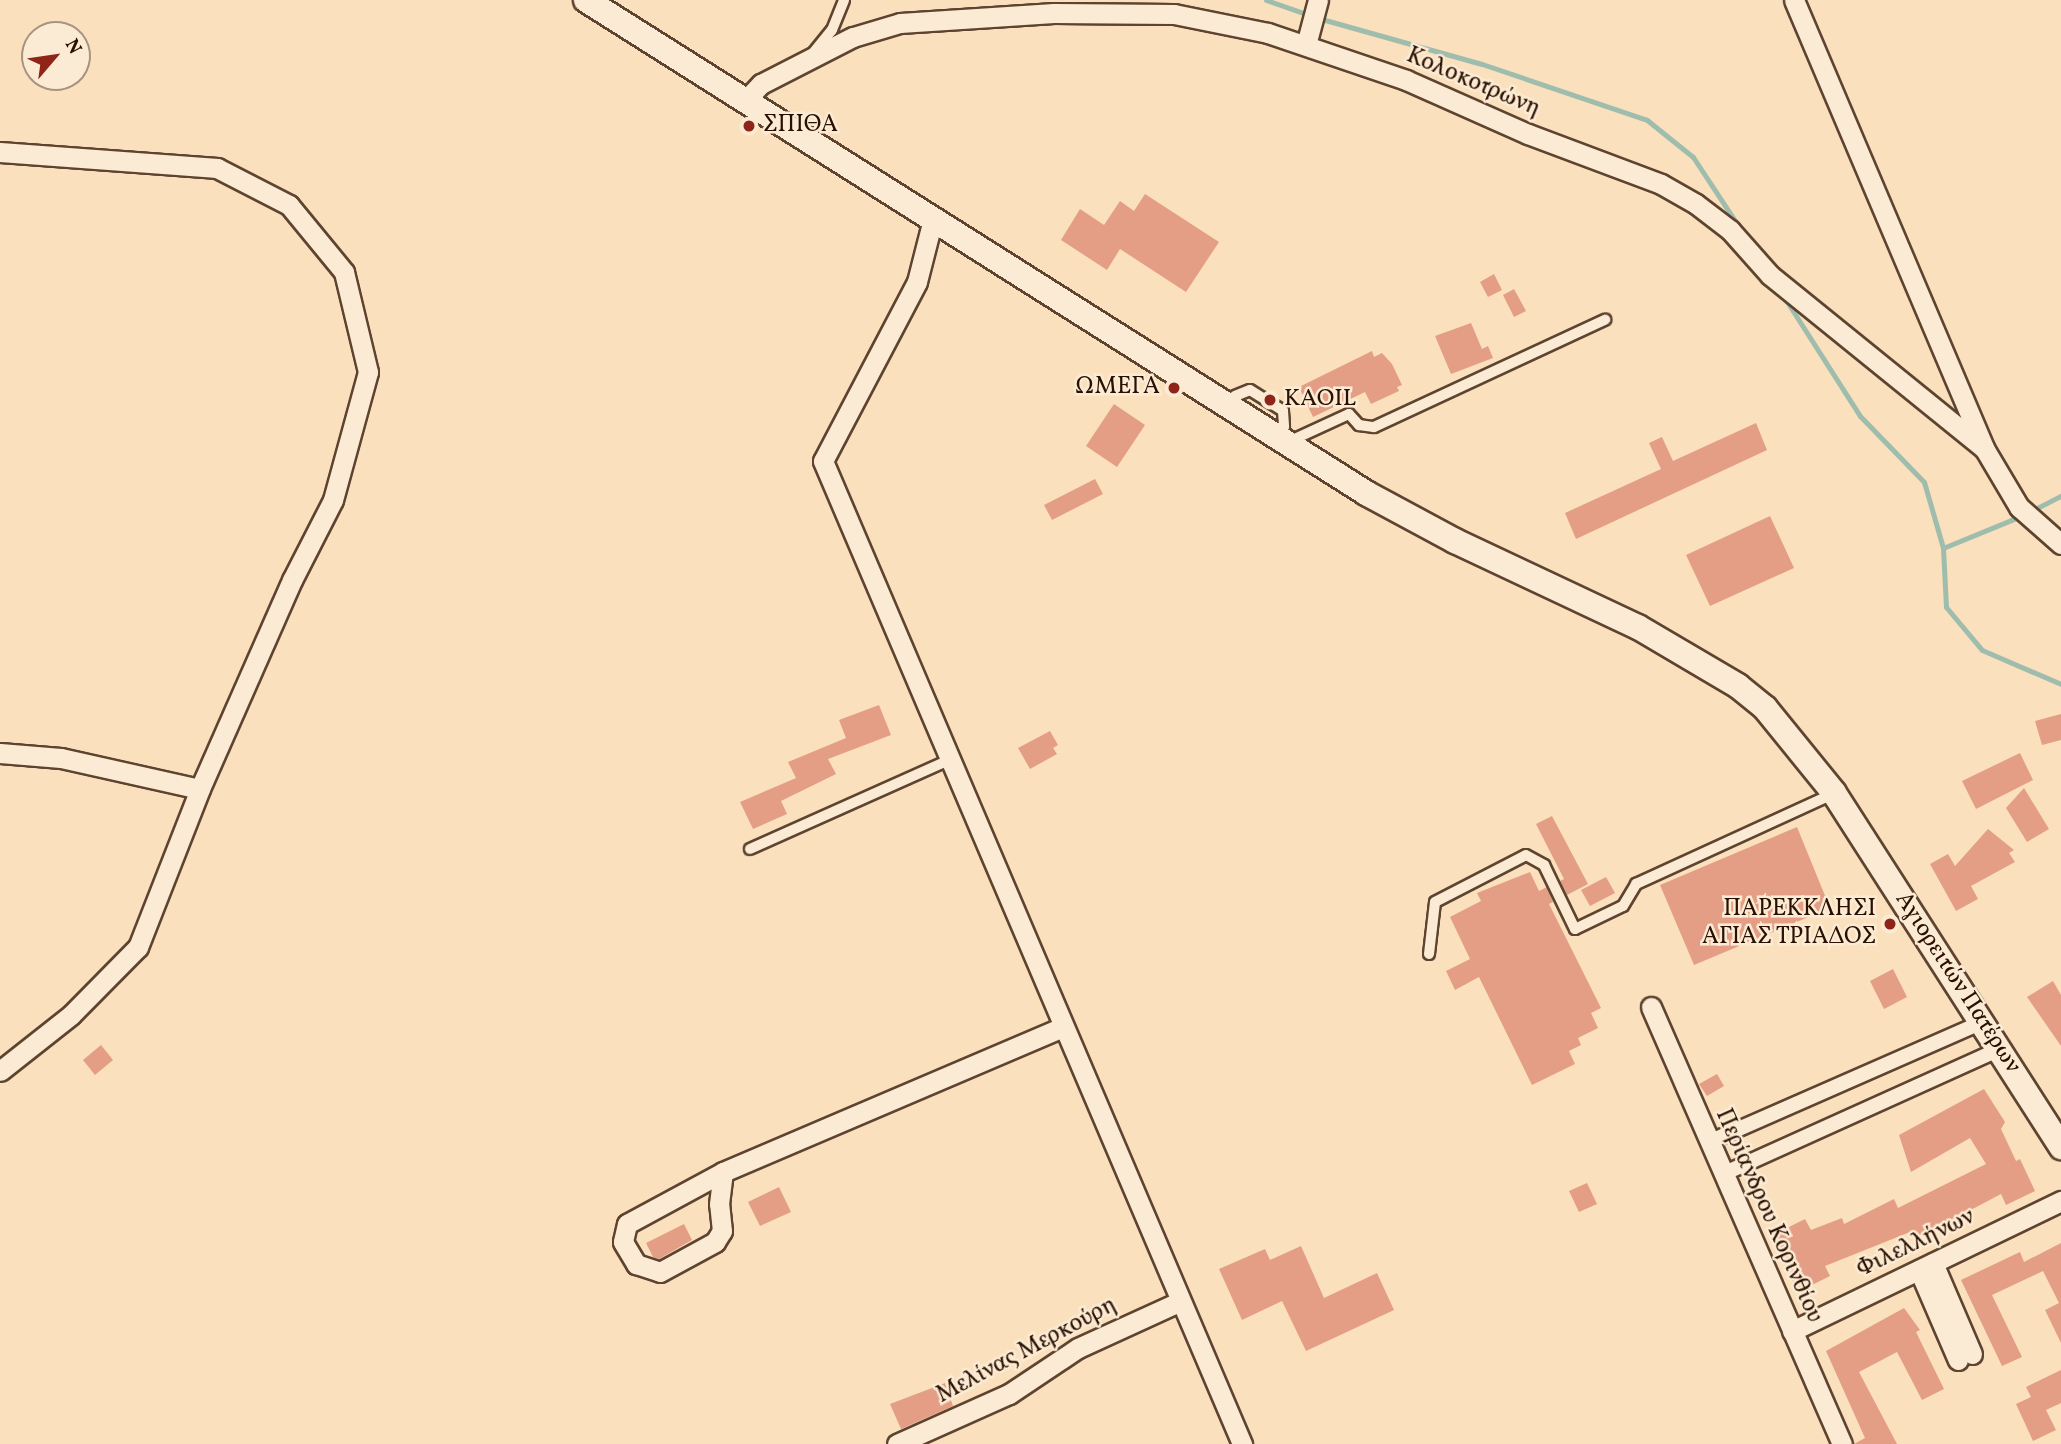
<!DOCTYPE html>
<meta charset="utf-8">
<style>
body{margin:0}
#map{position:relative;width:2061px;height:1444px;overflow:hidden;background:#fae0bd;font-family:Vollkorn,serif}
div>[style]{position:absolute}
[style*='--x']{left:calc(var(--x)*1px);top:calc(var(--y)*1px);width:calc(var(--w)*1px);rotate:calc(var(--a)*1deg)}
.stream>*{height:5px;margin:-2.5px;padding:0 2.5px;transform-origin:2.5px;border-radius:2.5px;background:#9fbdad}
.building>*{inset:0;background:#e49e86}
.roads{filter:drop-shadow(2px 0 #5e4430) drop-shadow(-2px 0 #5e4430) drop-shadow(0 2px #5e4430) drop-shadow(0 -2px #5e4430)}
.service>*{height:10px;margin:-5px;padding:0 5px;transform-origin:5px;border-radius:5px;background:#fcebd4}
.pedestrian>*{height:14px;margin:-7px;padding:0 7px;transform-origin:7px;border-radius:7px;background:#fcebd4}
.minor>*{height:19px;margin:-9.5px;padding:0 9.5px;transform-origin:9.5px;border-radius:9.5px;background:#fcebd4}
.tertiary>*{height:24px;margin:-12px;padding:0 12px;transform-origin:12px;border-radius:12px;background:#fcebd4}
.dots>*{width:19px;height:19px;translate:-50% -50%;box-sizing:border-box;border:4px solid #fcebd4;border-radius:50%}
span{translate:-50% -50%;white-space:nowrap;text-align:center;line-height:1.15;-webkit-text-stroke:5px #fcebd4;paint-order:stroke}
.street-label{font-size:24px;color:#2a1001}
.poi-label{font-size:24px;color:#2a1001}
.left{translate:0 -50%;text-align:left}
.right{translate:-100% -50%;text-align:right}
.north{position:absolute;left:21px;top:21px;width:70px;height:70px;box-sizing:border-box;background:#fcebd4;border:2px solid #a89380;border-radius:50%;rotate:61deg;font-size:19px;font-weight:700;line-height:28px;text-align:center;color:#2a1001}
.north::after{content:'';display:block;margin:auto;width:24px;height:32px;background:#8f2418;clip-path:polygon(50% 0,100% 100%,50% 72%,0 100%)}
</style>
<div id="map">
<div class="stream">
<div style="--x:1266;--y:0;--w:46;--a:19.2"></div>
<div style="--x:1318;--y:18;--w:170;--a:15.7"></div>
<div style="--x:1482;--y:64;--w:174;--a:18.7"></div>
<div style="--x:1647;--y:120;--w:59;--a:38.8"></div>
<div style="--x:1693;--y:157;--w:84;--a:56.7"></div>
<div style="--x:1784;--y:297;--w:141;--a:57.4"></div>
<div style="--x:1860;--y:416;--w:92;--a:45.9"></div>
<div style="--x:1924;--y:482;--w:69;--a:73.9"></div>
<div style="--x:1943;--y:548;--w:59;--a:87.1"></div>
<div style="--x:1946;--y:607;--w:56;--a:50.1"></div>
<div style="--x:1982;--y:650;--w:86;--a:23.3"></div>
<div style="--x:2029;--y:512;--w:36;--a:-27"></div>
<div style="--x:1943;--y:548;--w:84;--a:-22.3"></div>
</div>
<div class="building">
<div style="clip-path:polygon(1145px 194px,1219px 242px,1186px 292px,1120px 249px,1107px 270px,1061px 240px,1080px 209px,1104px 225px,1120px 201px,1134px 211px)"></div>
<div style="clip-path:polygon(1494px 274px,1502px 290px,1488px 297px,1480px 282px)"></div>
<div style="clip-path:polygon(1514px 289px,1526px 311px,1514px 317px,1503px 295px)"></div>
<div style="clip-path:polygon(1471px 323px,1482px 349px,1488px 346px,1493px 358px,1451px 374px,1435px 336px)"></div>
<div style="clip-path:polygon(1372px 351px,1374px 357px,1382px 353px,1392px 364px,1402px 385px,1397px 387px,1399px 391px,1371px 404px,1365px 392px,1313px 417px,1299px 387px)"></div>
<div style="clip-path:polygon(1114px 404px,1145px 425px,1117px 467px,1086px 446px)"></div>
<div style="clip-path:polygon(1756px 423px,1767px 450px,1576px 539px,1565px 513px,1661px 469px,1649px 443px,1662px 437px,1673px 461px)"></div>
<div style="clip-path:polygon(1095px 479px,1103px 494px,1052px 520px,1044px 505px)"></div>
<div style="clip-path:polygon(1770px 516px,1794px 568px,1710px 606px,1686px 555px)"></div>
<div style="clip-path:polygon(879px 705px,891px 735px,828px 759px,836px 774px,781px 801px,787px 814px,753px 829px,740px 802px,796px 778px,788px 762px,846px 738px,839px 720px)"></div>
<div style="clip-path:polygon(2061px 714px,2061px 740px,2042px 745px,2035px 721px)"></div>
<div style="clip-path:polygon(1050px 731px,1058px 745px,1053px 748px,1057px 754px,1030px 769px,1018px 748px)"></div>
<div style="clip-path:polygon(2020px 753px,2033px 780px,1976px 809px,1962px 781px)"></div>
<div style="clip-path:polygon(2024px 788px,2049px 829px,2027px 842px,2006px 808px)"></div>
<div style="clip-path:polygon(1552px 816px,1588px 884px,1567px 895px,1560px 881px,1564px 879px,1536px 824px)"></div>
<div style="clip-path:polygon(1797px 827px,1830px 908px,1694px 965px,1660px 885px)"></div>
<div style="clip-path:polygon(1988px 829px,2014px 850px,2009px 853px,2015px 862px,1971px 886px,1978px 899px,1956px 911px,1930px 864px,1948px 854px,1955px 866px)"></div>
<div style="clip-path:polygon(1530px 872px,1539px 891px,1547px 887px,1553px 902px,1549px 904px,1601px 1008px,1591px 1013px,1598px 1028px,1578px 1038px,1581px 1045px,1569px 1051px,1575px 1064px,1532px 1085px,1479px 977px,1455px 990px,1446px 971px,1470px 959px,1450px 917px,1481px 901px,1477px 893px)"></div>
<div style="clip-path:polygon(1606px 877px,1615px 893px,1590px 906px,1581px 890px)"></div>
<div style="clip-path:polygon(1893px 969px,1907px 997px,1884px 1009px,1870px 981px)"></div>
<div style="clip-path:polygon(2053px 981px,2061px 995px,2061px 1046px,2027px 997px)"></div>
<div style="clip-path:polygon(101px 1045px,113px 1060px,95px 1075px,83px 1060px)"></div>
<div style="clip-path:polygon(1717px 1074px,1724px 1086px,1707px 1096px,1699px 1084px)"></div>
<div style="clip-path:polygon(1984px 1089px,2005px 1122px,2001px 1129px,2016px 1161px,2020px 1159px,2035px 1191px,2006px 1205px,2001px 1194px,1931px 1231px,1913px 1237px,1910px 1232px,1825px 1266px,1830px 1276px,1798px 1292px,1771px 1236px,1805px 1219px,1811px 1230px,1842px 1218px,1844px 1224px,1894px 1199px,1898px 1208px,1986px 1164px,1970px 1138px,1911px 1172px,1899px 1135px)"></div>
<div style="clip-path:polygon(1587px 1183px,1597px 1204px,1579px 1212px,1569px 1191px)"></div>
<div style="clip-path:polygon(779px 1187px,791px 1212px,760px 1226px,748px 1202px)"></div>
<div style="clip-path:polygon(684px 1224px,692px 1240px,659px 1259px,653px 1257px,646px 1243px)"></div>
<div style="clip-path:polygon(2061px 1243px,2061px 1343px,2045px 1310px,2059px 1303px,2043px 1271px,1992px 1295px,2022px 1357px,2002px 1366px,1961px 1280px,2020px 1252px,2024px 1262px)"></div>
<div style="clip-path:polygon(1301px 1246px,1324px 1298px,1377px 1273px,1394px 1310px,1306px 1351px,1282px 1301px,1242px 1320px,1219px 1269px,1265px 1249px,1270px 1260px)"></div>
<div style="clip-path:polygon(1904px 1308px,1920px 1330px,1916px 1332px,1944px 1389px,1922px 1400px,1897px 1352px,1859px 1372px,1897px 1444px,1854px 1444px,1865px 1438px,1826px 1351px)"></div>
<div style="clip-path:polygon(2061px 1370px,2061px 1403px,2046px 1410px,2056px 1430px,2033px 1441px,2016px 1404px,2031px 1397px,2026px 1387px)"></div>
<div style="clip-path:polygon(945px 1383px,953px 1406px,901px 1429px,890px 1404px)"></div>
</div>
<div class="roads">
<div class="service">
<div style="--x:814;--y:52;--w:28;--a:-51"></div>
<div style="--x:832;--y:30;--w:32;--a:-68"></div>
<div style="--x:1235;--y:396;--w:16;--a:-22"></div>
<div style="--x:1250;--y:390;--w:39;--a:32"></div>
<div style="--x:1283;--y:411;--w:16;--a:86"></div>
<div style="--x:1288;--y:442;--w:67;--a:-24.7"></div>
<div style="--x:1349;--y:414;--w:15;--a:48"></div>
<div style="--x:1359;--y:425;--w:15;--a:8"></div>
<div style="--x:1374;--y:427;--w:255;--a:-24.9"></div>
<div style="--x:750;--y:849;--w:218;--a:-24.1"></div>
<div style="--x:1429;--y:954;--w:52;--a:-83.4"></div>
<div style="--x:1435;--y:902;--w:102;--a:-27.3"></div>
<div style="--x:1526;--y:855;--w:21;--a:29"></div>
<div style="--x:1544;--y:865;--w:71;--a:64.2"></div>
<div style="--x:1575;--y:929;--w:53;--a:-25.6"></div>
<div style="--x:1623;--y:906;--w:26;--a:-59"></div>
<div style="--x:1636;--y:884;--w:217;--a:-24.6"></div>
</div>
<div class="pedestrian">
<div style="--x:1709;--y:1142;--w:299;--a:-23.7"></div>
<div style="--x:1723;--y:1174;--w:304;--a:-24.3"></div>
</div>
<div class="minor">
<div style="--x:1794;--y:0;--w:487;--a:67"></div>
<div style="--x:1984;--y:448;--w:69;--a:59.3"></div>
<div style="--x:2019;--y:507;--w:56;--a:41.4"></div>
<div style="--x:1306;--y:45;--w:47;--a:-75.1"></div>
<div style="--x:744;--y:102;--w:25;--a:-47"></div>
<div style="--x:761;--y:84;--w:103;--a:-27.1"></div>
<div style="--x:853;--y:37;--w:49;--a:-16.6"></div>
<div style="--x:900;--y:23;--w:154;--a:-3.7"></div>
<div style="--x:1054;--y:13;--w:120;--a:0.5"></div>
<div style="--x:1174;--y:14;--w:96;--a:11.4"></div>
<div style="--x:1268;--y:33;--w:146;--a:18.8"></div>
<div style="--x:1406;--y:80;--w:133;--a:23.9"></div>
<div style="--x:1528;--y:134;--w:142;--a:20.6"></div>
<div style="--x:1661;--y:184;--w:40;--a:29.7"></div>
<div style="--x:1696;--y:204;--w:43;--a:37.4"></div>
<div style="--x:1730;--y:230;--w:60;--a:48.4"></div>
<div style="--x:1770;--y:275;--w:275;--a:39"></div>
<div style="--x:0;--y:152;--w:218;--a:4.2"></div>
<div style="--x:217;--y:168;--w:81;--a:27.2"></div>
<div style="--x:289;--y:205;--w:87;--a:50.6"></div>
<div style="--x:344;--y:272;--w:103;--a:76.5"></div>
<div style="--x:368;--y:372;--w:133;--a:105.3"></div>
<div style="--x:333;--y:500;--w:90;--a:117.1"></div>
<div style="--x:292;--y:580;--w:228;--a:113.8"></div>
<div style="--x:200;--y:789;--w:170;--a:111.4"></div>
<div style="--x:138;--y:947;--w:95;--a:134.6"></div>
<div style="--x:71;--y:1015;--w:90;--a:141.7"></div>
<div style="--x:933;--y:219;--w:65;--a:104.3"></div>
<div style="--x:917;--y:282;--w:202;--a:117.7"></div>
<div style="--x:823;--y:461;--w:1069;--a:66.91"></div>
<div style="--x:0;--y:753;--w:61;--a:4.7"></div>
<div style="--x:61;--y:758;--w:142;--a:12.6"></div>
<div style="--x:1651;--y:1007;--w:477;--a:66.4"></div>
<div style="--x:723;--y:1172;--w:109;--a:151.6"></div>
<div style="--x:627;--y:1224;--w:18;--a:103"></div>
<div style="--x:623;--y:1242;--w:26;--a:59"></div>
<div style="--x:636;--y:1264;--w:25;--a:18"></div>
<div style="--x:660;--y:1272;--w:63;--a:-28.6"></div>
<div style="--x:715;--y:1242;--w:13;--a:-58"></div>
<div style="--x:722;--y:1231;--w:27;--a:-96"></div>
<div style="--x:719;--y:1204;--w:32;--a:-83"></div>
<div style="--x:723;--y:1172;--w:367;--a:-23.1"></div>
<div style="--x:1933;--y:1263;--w:99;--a:66.8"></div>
<div style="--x:1919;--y:1270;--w:98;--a:66.6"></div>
<div style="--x:1792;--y:1331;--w:299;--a:-25.8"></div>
<div style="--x:897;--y:1444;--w:123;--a:-24.1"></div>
<div style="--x:1009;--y:1394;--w:83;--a:-33.7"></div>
<div style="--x:1078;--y:1348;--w:111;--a:-24.5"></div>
</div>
<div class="tertiary">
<div style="--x:586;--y:0;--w:923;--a:32.29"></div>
<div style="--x:1366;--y:493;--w:101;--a:28.3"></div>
<div style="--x:1455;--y:541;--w:202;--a:25.2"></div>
<div style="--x:1638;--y:627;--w:116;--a:30.5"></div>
<div style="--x:1738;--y:686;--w:35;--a:39"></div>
<div style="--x:1765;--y:708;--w:109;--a:50.9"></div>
<div style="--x:1834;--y:793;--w:421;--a:57.3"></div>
</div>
</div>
<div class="dots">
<div style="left:749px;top:126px;background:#8f2418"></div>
<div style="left:1174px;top:388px;background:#8f2418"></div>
<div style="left:1270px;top:400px;background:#8f2418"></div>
<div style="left:1890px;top:924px;background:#8f2418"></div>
</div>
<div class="street-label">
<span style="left:1473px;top:83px;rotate:23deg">Κολοκοτρώνη</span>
<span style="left:1957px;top:983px;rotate:57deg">Αγιορειτών Πατέρων</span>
<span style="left:1768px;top:1216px;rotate:66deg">Περίανδρου Κορινθίου</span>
<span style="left:1916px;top:1244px;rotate:-26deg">Φιλελλήνων</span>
<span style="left:1027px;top:1351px;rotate:-28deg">Μελίνας Μερκούρη</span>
</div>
<div class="poi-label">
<span class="left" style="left:763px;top:126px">ΣΠΙΘΑ</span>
<span class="right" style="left:1160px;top:388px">ΩΜΕΓΑ</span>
<span class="left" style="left:1284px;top:400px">KAOIL</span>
<span class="right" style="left:1876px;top:924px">ΠΑΡΕΚΚΛΗΣΙ<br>ΑΓΙΑΣ ΤΡΙΑΔΟΣ</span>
</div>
<div class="north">N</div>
</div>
